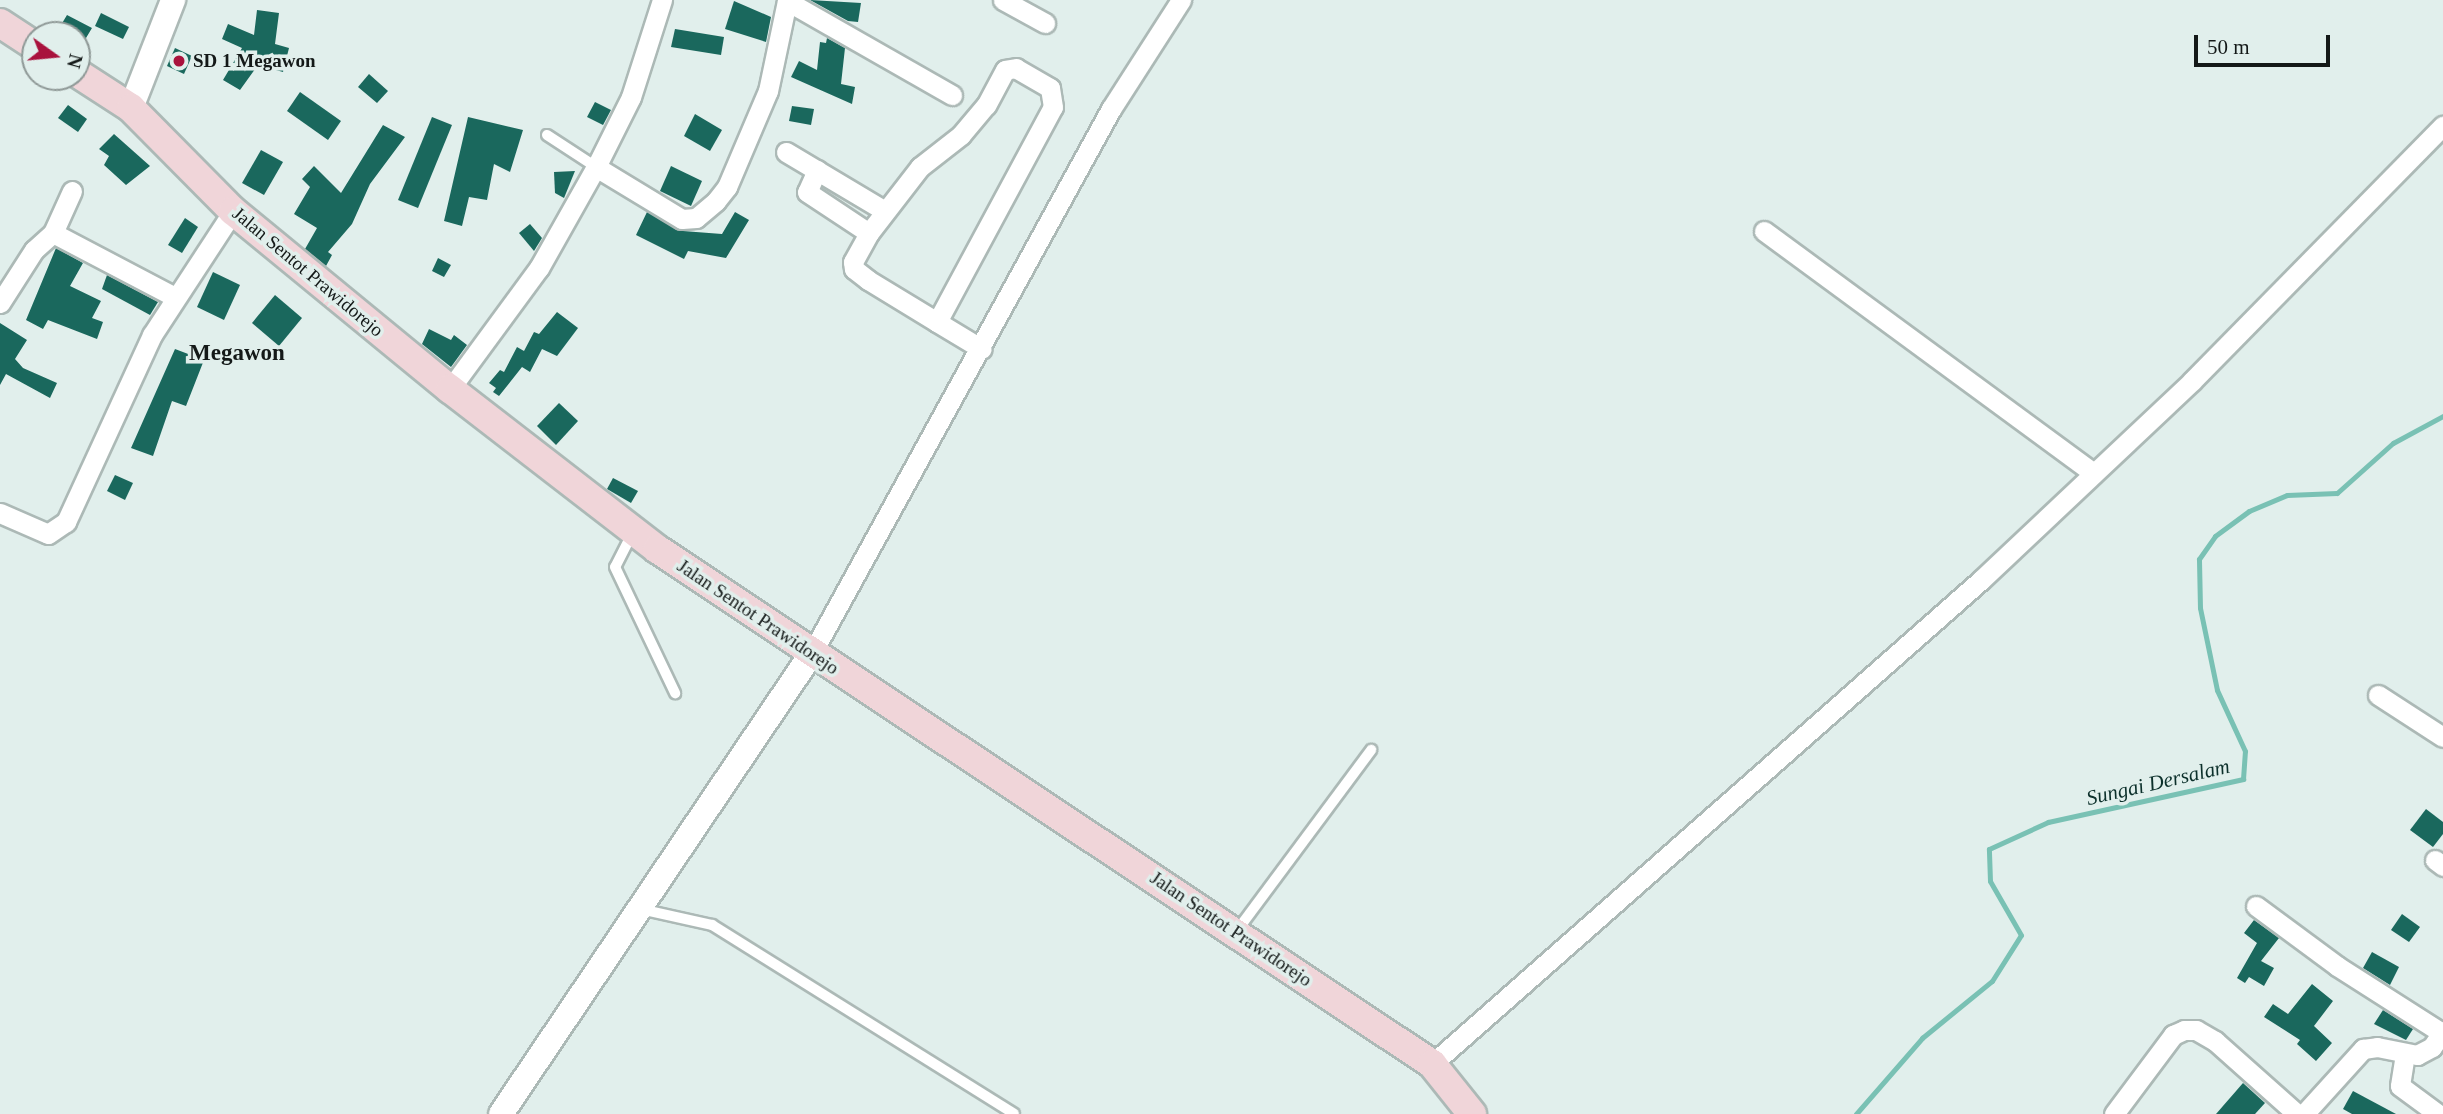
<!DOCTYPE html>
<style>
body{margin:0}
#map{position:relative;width:2443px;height:1114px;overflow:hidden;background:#e1efec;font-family:"Times New Roman",serif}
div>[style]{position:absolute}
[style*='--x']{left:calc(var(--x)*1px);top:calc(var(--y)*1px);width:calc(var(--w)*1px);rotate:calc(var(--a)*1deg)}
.stream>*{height:5px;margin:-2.5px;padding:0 2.5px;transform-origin:2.5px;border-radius:2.5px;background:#79c1b4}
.building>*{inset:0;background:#1a685d}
.roads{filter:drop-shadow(2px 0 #acb9b6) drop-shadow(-2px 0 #acb9b6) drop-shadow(0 2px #acb9b6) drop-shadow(0 -2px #acb9b6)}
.service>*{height:10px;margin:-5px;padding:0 5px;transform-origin:5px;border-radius:5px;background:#fff}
.minor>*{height:19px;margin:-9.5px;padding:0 9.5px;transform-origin:9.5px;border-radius:9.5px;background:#fff}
.tertiary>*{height:24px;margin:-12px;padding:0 12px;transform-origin:12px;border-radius:12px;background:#fff}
.secondary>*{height:28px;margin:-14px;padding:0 14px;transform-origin:14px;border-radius:14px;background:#f0d5d9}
.dots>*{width:19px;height:19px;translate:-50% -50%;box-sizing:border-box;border:4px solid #e1efec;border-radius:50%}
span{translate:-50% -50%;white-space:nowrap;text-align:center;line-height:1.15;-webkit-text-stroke:7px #e1efec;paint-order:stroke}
.poi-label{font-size:19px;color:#141918;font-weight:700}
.left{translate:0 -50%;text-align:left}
.street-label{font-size:19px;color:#141918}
.water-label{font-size:21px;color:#0c302b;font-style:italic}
.quarter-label{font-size:23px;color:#141918;font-weight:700}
.north{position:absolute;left:21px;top:21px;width:70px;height:70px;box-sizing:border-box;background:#e1efec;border:2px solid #8f9997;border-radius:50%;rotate:105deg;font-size:19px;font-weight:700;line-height:28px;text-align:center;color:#141918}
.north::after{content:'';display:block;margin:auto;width:24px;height:32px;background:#a9123d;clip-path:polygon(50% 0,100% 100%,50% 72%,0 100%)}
.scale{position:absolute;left:2194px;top:35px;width:136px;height:32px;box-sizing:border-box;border:4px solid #141918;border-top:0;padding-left:9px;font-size:21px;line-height:24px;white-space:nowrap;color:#141918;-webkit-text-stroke:5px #e1efec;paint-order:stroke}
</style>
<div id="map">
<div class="stream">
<div style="--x:1856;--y:1114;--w:101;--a:-49"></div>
<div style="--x:1922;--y:1038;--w:90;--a:-39.2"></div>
<div style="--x:1992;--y:981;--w:54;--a:-57.8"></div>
<div style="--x:2021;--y:935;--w:62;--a:-119.9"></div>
<div style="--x:1990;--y:881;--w:32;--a:-92"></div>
<div style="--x:1989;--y:849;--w:65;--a:-24.6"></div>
<div style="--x:2048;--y:822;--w:200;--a:-12.4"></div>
<div style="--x:2243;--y:779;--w:28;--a:-86"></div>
<div style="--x:2245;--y:751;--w:67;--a:-114.7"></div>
<div style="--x:2217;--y:690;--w:84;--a:-101.7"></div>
<div style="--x:2200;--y:608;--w:49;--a:-91.2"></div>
<div style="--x:2199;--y:559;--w:28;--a:-55"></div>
<div style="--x:2215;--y:536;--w:42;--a:-36.3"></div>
<div style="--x:2249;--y:511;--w:41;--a:-22.8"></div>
<div style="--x:2287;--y:495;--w:50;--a:-2.3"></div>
<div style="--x:2337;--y:493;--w:75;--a:-41.8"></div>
<div style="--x:2393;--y:443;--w:57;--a:-28.4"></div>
</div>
<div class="building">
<div style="clip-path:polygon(810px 0,861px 3px,858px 22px,848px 21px)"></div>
<div style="clip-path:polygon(734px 1px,771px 17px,766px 42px,725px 29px)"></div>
<div style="clip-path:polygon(257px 10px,279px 13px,275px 44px,289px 48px,283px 72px,258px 65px,240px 90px,223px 80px,242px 48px,222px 39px,228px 24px,254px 35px)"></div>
<div style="clip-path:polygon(101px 13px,129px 27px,123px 39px,95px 26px)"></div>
<div style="clip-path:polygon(67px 15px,92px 28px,83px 43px,77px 35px,58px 30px)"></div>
<div style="clip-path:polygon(675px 29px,724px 37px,721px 55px,671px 47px)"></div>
<div style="clip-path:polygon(827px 38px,845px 48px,841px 84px,855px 87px,852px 104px,791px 77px,799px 61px,817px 70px,820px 42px,826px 43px)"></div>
<div style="clip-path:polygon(175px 48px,192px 56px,184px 74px,167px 66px)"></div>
<div style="clip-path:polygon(369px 74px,388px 91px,377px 103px,358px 87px)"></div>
<div style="clip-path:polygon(300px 92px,341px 121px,328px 140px,287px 111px)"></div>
<div style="clip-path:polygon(595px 102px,611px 110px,603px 125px,587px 117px)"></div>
<div style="clip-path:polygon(68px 105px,87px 119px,78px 132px,58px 118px)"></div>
<div style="clip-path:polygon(792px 106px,814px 109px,811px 125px,789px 121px)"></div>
<div style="clip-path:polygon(695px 114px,722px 130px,710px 151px,684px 136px)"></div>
<div style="clip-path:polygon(432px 117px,452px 125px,418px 208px,398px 200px)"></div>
<div style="clip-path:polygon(468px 117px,523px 130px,510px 172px,494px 164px,487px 200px,469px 197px,462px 226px,444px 221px)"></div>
<div style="clip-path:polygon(383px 125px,405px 137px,370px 184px,352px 224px,328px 252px,332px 255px,326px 266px,305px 249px,317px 228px,294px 214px,310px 187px,302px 179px,314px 166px,341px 193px)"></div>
<div style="clip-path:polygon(114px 134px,150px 166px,126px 185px,104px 165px,109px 156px,99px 149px)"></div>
<div style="clip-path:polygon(261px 150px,283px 162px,264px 195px,242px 183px)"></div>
<div style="clip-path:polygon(671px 166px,702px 181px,691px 206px,660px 191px)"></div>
<div style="clip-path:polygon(575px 171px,564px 198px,555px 193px,554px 172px)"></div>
<div style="clip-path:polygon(647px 212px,683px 231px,722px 234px,735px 212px,749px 220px,726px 258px,688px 251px,684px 259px,636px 235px)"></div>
<div style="clip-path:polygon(185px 218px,198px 227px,182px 253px,168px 245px)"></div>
<div style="clip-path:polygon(530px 224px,542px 238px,534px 251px,519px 233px)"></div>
<div style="clip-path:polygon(56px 248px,83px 263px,70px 286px,101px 301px,92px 318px,103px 322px,97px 339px,48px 320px,43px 329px,26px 320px)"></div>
<div style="clip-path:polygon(438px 258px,451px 265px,444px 277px,432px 271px)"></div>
<div style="clip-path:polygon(213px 272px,240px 285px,224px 320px,197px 307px)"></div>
<div style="clip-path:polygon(107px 275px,158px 302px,150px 315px,102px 289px)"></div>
<div style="clip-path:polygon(275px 295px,302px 318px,279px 346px,252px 323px)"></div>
<div style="clip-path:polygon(557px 312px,578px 328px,557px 356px,542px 349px,530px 372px,522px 367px,499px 396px,493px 392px,496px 388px,489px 383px,500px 370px,504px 372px,517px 347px,524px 351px,534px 332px,539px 334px)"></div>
<div style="clip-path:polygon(0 323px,27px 340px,15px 359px,23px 368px,57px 383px,50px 398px,6px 374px,0 385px)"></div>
<div style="clip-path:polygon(429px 329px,451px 340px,454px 335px,467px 345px,451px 367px,422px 344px)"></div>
<div style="clip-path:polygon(175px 349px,204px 360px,186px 406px,172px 401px,153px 456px,131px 448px)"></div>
<div style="clip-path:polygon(559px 403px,578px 421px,556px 445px,537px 426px)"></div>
<div style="clip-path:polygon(115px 475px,133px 483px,125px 500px,107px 491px)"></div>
<div style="clip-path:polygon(613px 478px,638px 491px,631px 503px,607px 489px)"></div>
<div style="clip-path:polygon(2426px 809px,2443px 822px,2443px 834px,2433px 847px,2410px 830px)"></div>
<div style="clip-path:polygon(2402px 914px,2420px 927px,2409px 942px,2391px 930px)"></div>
<div style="clip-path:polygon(2254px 920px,2279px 938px,2261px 961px,2274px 968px,2264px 986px,2249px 977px,2245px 983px,2237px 978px,2257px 943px,2244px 933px)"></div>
<div style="clip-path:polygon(2372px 952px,2399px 967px,2390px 985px,2363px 968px)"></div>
<div style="clip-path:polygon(2312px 984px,2333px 1001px,2314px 1026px,2332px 1043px,2316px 1061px,2297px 1044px,2300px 1040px,2264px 1017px,2273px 1004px,2288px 1014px)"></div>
<div style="clip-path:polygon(2383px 1010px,2413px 1029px,2406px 1040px,2374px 1024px)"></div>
<div style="clip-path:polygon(2243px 1083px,2265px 1103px,2255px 1114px,2216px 1114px)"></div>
<div style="clip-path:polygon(2353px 1091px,2396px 1114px,2352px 1114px,2343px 1109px)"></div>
</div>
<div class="roads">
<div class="service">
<div style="--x:547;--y:135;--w:59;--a:33.1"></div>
<div style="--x:633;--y:532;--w:39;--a:117"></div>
<div style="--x:615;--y:567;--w:140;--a:64.5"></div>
<div style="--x:640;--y:909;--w:74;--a:12.5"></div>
<div style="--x:712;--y:925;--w:356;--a:32"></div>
<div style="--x:1236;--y:932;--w:227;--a:-53.4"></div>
</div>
<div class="minor">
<div style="--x:1003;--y:0;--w:48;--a:28.7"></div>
<div style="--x:786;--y:152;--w:115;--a:30.8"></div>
<div style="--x:596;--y:167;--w:78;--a:-63.4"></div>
<div style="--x:631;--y:97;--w:102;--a:-72.3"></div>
<div style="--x:817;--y:170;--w:24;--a:114"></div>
<div style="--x:807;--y:192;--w:74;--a:33.5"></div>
<div style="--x:1764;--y:231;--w:409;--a:36.3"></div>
<div style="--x:53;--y:233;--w:46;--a:-65.7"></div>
<div style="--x:0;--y:303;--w:63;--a:-57.3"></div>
<div style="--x:34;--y:250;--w:25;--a:-42"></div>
<div style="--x:53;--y:233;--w:138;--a:27.7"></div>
<div style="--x:937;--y:322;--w:244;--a:-61.7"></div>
<div style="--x:1053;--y:107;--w:19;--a:-99"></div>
<div style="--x:1050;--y:88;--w:39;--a:-150"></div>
<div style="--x:1016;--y:68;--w:11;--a:170"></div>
<div style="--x:1005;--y:70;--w:40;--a:118"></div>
<div style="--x:986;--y:105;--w:39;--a:130"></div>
<div style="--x:961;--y:135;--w:52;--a:142"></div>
<div style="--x:920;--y:167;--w:83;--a:127.7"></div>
<div style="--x:869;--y:233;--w:33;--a:119"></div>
<div style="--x:853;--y:262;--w:7;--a:82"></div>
<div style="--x:854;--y:269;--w:18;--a:38"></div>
<div style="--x:868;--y:280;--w:81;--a:31.3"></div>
<div style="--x:937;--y:322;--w:52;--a:31"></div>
<div style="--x:450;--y:389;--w:150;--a:-53.7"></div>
<div style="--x:539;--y:268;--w:116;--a:-60.6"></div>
<div style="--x:596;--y:167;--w:100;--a:31.2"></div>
<div style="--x:682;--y:219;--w:14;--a:-4"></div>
<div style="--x:696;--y:218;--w:26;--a:-40"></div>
<div style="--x:716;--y:201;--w:18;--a:-52"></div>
<div style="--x:727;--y:187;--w:104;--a:-66.9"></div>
<div style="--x:768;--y:91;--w:92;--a:-78.1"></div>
<div style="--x:787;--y:1;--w:190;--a:29.7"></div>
<div style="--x:0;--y:513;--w:52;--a:23.6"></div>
<div style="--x:48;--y:534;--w:22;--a:-34"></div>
<div style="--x:66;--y:522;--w:206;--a:-65.3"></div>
<div style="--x:152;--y:335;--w:148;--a:-56.8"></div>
<div style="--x:812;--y:653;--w:621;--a:-61.21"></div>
<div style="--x:1111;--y:109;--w:130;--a:-57.3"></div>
<div style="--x:2378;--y:695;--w:77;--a:32.9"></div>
<div style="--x:2435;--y:860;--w:10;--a:37"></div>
<div style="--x:2256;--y:906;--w:101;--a:36.5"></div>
<div style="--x:2337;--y:966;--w:125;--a:32.5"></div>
<div style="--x:2405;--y:1054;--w:32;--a:99"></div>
<div style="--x:2400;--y:1086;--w:47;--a:36.4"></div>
<div style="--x:1432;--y:1064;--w:732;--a:-41.4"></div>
<div style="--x:1981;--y:580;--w:290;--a:-43.3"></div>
<div style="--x:2192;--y:381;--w:358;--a:-45.5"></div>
<div style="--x:2114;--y:1114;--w:99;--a:-53.2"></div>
<div style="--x:2173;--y:1035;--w:12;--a:-24"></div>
<div style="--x:2184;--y:1030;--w:12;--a:0"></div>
<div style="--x:2196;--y:1030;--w:22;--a:30"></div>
<div style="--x:2215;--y:1041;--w:110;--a:41.7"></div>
<div style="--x:2304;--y:1114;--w:88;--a:-47.8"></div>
<div style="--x:2363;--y:1049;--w:14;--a:-8"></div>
<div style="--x:2377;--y:1047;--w:41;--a:11.3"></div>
<div style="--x:2417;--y:1055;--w:17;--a:-28"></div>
<div style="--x:2432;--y:1047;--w:19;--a:-55"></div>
</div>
<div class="tertiary">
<div style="--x:131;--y:108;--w:116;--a:-68.7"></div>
<div style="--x:501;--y:1114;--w:556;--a:-56"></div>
</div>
<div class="secondary">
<div style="--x:0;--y:23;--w:42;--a:33.3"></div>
<div style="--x:77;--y:73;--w:64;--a:32.9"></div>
<div style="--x:131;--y:108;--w:145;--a:45.3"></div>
<div style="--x:233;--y:211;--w:281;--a:39.4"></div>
<div style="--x:450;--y:389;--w:262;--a:37.7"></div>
<div style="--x:657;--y:549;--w:931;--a:33.6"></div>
<div style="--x:1432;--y:1064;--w:64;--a:51.3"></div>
</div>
</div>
<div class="dots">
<div style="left:179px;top:61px;background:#a9123d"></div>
</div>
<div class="poi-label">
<span class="left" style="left:193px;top:61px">SD 1 Megawon</span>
</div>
<div class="street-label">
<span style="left:308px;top:272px;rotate:40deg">Jalan Sentot Prawidorejo</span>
<span style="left:758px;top:617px;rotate:34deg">Jalan Sentot Prawidorejo</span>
<span style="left:1231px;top:929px;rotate:34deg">Jalan Sentot Prawidorejo</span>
</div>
<div class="water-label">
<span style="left:2158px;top:782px;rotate:-13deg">Sungai Dersalam</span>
</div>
<div class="quarter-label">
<span style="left:237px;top:353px">Megawon</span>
</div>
<div class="north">N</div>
<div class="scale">50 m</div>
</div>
